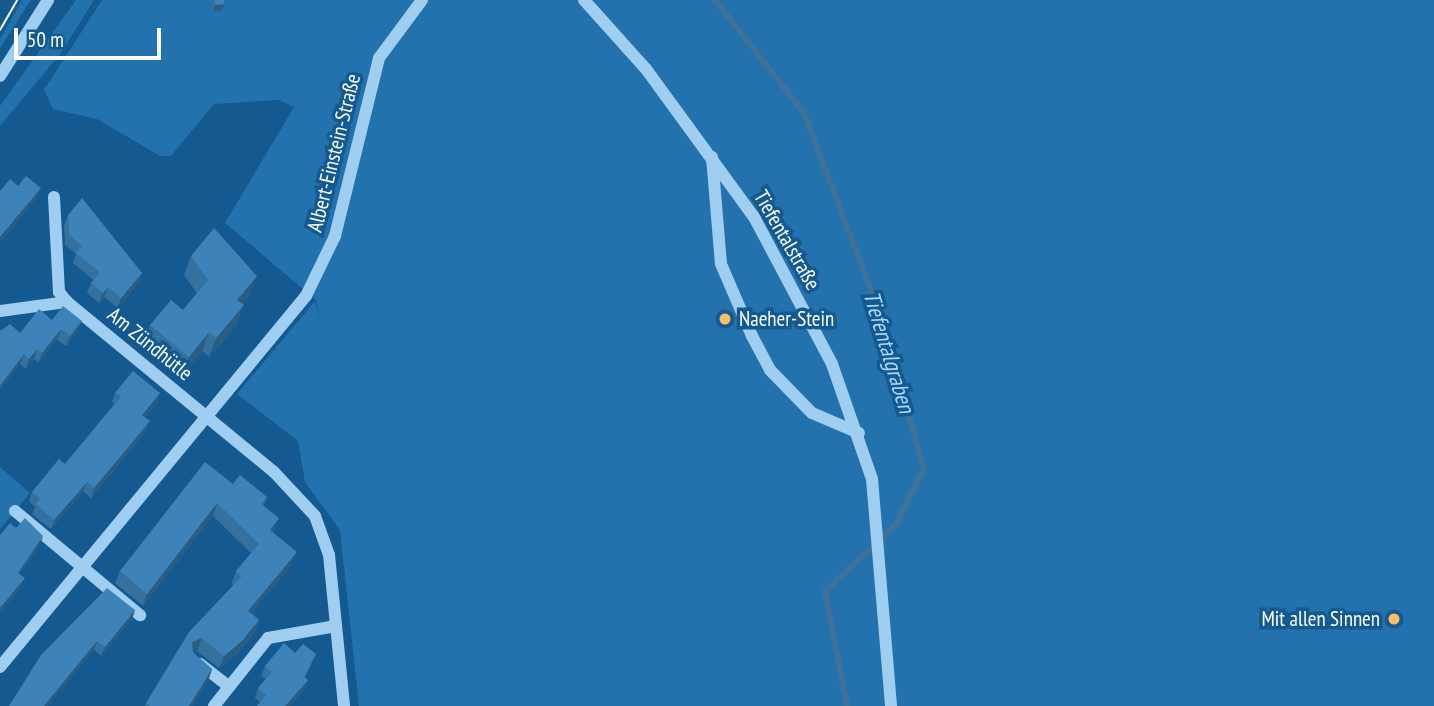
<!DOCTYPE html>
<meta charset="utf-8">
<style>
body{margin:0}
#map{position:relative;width:1434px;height:706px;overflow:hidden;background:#145990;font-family:"PT Sans Narrow",sans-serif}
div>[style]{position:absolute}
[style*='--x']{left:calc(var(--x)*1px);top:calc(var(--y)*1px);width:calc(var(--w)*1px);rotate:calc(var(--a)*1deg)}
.green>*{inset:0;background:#2372ad}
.stream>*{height:6px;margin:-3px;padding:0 3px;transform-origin:3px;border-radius:3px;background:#3f7199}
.minor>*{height:12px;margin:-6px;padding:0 6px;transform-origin:6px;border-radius:6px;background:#a0cef1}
.tram>*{height:2px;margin:-1px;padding:0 1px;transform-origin:1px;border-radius:1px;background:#fff}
.wall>*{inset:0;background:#34719f}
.shaded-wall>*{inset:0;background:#2b5c82}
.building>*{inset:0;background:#3d83b9}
.dots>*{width:19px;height:19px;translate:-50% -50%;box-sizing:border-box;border:4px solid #145990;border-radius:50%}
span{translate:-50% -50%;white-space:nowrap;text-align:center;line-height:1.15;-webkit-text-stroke:7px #145990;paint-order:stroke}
.street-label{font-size:21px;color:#fff}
.poi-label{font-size:21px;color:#fff}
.left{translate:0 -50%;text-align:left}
.right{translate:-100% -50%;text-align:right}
.water-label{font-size:23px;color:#acd8f8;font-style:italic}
.scale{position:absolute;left:14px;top:28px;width:147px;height:32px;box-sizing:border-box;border:4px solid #fff;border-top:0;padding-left:9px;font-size:21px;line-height:24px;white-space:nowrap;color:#fff;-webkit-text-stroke:5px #145990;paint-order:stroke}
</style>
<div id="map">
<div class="green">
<div style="clip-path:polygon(22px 0,31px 0,0 48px,0 39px)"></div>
<div style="clip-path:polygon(76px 0,94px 0,61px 53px,0 126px,0 106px)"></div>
<div style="clip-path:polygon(102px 0,1434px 0,1434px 706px,359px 706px,340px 530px,305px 482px,298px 441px,237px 394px,315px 301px,320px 319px,316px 300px,225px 223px,294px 107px,279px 100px,214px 104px,171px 156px,160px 156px,97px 119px,53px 109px,44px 90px)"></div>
<div style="clip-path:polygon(0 467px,30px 493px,0 529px)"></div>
</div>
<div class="stream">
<div style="--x:715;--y:0;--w:144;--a:51.8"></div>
<div style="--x:804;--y:113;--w:204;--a:69.3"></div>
<div style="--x:876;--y:304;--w:171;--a:73.7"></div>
<div style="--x:924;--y:468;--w:65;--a:116.6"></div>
<div style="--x:895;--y:526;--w:96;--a:137.1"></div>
<div style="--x:825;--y:591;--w:117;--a:79.2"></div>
</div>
<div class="minor">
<div style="--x:584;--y:0;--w:93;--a:48.1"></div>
<div style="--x:646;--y:69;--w:183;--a:53.9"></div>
<div style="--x:754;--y:217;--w:166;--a:62"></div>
<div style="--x:832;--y:364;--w:122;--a:70.8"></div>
<div style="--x:872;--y:479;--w:228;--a:85.2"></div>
<div style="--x:0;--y:76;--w:90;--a:-57.7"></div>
<div style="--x:712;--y:157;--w:107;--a:85.2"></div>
<div style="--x:721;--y:264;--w:78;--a:66.7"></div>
<div style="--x:752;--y:336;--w:38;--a:62"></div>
<div style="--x:770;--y:370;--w:60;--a:45.7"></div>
<div style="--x:812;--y:413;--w:51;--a:23.1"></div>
<div style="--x:54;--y:197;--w:95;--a:87"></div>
<div style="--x:59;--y:292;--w:13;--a:51"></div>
<div style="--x:67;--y:302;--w:268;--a:39.4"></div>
<div style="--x:274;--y:472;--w:60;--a:47"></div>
<div style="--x:315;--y:516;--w:41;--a:70.3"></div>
<div style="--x:329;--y:555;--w:152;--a:84.3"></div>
<div style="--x:0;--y:311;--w:68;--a:-7.7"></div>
<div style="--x:15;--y:511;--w:163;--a:39.8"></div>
<div style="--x:200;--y:664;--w:37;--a:38"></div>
<div style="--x:0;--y:667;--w:481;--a:-50.5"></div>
<div style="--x:306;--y:296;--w:67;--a:-64.2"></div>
<div style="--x:335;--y:236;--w:183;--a:-76.1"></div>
<div style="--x:379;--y:58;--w:72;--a:-53.4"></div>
<div style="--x:214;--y:706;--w:87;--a:-51.5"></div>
<div style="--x:268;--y:638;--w:69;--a:-10"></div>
</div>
<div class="tram">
<div style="--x:0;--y:30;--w:34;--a:-60"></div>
</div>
<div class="wall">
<div style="clip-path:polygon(210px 0,224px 0,222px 10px,213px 11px)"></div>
<div style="clip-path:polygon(68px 215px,142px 273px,139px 283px,118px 308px,104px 297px,99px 303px,87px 293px,91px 283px,93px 280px,73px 263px,76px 254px,65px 245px,64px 225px)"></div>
<div style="clip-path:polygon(191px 256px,250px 295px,242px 304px,237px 325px,209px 357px,202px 351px,182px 376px,143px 344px,150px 325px,183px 310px,197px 293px,184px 275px)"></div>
<div style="clip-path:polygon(52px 320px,78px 331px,66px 346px,57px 340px,38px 363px,34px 359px,26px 369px,20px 364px,20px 333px)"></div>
<div style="clip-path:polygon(115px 393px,157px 403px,145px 417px,146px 431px,91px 498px,83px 491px,51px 529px,32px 514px,35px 507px,29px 501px,32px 492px,65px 464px,114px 404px,112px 402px)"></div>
<div style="clip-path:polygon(233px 484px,267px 497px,263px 506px,279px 518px,273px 533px,292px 564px,252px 613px,259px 620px,255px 632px,238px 653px,219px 668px,197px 651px,193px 652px,212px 669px,208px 681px,192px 706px,145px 706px,146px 703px,233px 585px,232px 583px,236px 571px,251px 553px,213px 516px,143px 606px,115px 583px,120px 571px)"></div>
<div style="clip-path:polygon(135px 610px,132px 619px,101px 656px,94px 650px,9px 706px)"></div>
<div style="clip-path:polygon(312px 663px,305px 678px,308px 680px,304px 690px,290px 706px,257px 706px,260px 702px,255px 698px,258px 688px,266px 679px,261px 676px,265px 666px)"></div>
</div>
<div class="shaded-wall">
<div style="clip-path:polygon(224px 4px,222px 10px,213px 11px,215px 5px)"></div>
<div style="clip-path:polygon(41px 188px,37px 198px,0 243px,0 237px)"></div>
<div style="clip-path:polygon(142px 273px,139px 283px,118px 308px,121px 298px)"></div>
<div style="clip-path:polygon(257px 276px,250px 295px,230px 319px,237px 300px)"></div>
<div style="clip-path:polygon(108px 287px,104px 297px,99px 303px,103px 293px)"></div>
<div style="clip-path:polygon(244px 305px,237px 325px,209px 357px,216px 338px)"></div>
<div style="clip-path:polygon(82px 321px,78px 331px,66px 346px,70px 336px)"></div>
<div style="clip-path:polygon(61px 329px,57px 340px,38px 363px,42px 353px)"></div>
<div style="clip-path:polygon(209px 332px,202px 351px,182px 376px,189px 357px)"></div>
<div style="clip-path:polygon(37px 349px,34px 359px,26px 369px,29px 359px)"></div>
<div style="clip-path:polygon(24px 354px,20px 364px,0 391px,0 386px)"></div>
<div style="clip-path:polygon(160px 393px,157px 403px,139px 424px,142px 415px)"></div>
<div style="clip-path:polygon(150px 421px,146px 431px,91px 498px,94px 488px)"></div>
<div style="clip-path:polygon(87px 482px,83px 491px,51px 529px,54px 520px)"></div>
<div style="clip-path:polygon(217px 503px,213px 516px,143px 606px,147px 594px)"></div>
<div style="clip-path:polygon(279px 518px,275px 531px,265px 542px,270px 530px)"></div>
<div style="clip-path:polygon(43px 536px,40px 546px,14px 582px,18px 573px)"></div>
<div style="clip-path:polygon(297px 552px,292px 564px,244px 623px,248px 611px)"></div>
<div style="clip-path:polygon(25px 578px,21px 588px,0 614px,0 608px)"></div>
<div style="clip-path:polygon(135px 610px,132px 619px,101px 656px,105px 647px)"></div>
<div style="clip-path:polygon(259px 620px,255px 632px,238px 653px,219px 668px,224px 656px)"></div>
<div style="clip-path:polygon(202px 638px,197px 651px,188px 654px,192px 642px)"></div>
<div style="clip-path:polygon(97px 641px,94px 650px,48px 706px,44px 706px)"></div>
<div style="clip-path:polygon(212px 669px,208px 681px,192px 706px,189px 706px)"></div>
<div style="clip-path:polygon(308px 680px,304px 690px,290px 706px,285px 706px)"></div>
</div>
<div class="building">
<div style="clip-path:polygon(214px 0,224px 0,224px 4px,215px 5px)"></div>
<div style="clip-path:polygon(26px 176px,41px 188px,0 237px,0 191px,10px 179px,18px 186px)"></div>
<div style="clip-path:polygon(82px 198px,142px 273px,121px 298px,108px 287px,103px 293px,91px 283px,100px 272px,76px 253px,82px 246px,69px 235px,68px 215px)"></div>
<div style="clip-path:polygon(214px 228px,257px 276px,237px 300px,244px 305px,216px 338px,209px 332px,189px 357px,150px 325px,171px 300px,183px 310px,208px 280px,191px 256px)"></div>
<div style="clip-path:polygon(63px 306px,82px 321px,70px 336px,61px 329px,42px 353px,37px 349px,29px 359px,24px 354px,0 386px,0 331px,10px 324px,20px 333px,39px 309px,52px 320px)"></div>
<div style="clip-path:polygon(133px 371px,160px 393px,142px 415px,150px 421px,94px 488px,87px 482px,54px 520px,36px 504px,40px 498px,32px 492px,59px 459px,65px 464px,121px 397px,115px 393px)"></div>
<div style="clip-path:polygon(205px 462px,233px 484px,240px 475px,267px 497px,261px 504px,279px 518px,270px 530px,297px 552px,248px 611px,259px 620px,242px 641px,224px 656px,202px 638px,192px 642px,193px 653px,212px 669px,189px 706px,150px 706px,146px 703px,189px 632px,242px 576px,236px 571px,259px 544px,217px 503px,147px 594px,120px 571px)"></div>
<div style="clip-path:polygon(25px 518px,43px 536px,18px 573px,25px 578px,0 608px,0 535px,10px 523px,16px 528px)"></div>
<div style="clip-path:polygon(107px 588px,135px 610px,105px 647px,97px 641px,44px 706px,9px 706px,41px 655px)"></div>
<div style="clip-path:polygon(284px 643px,295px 653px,303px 644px,316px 654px,304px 677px,308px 680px,285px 706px,257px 706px,266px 695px,258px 688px,272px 672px,265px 666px)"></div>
</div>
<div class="dots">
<div style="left:725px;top:319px;background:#ffbe60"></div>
<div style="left:1394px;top:619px;background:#ffbe60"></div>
</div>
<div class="street-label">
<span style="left:334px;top:153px;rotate:-76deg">Albert-Einstein-Straße</span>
<span style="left:787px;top:240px;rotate:60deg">Tiefentalstraße</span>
<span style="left:150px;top:344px;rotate:39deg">Am Zündhütle</span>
</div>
<div class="poi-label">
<span class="left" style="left:739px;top:319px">Naeher-Stein</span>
<span class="right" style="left:1380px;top:619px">Mit allen Sinnen</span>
</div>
<div class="water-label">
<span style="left:889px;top:352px;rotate:73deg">Tiefentalgraben</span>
</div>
<div class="scale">50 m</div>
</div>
